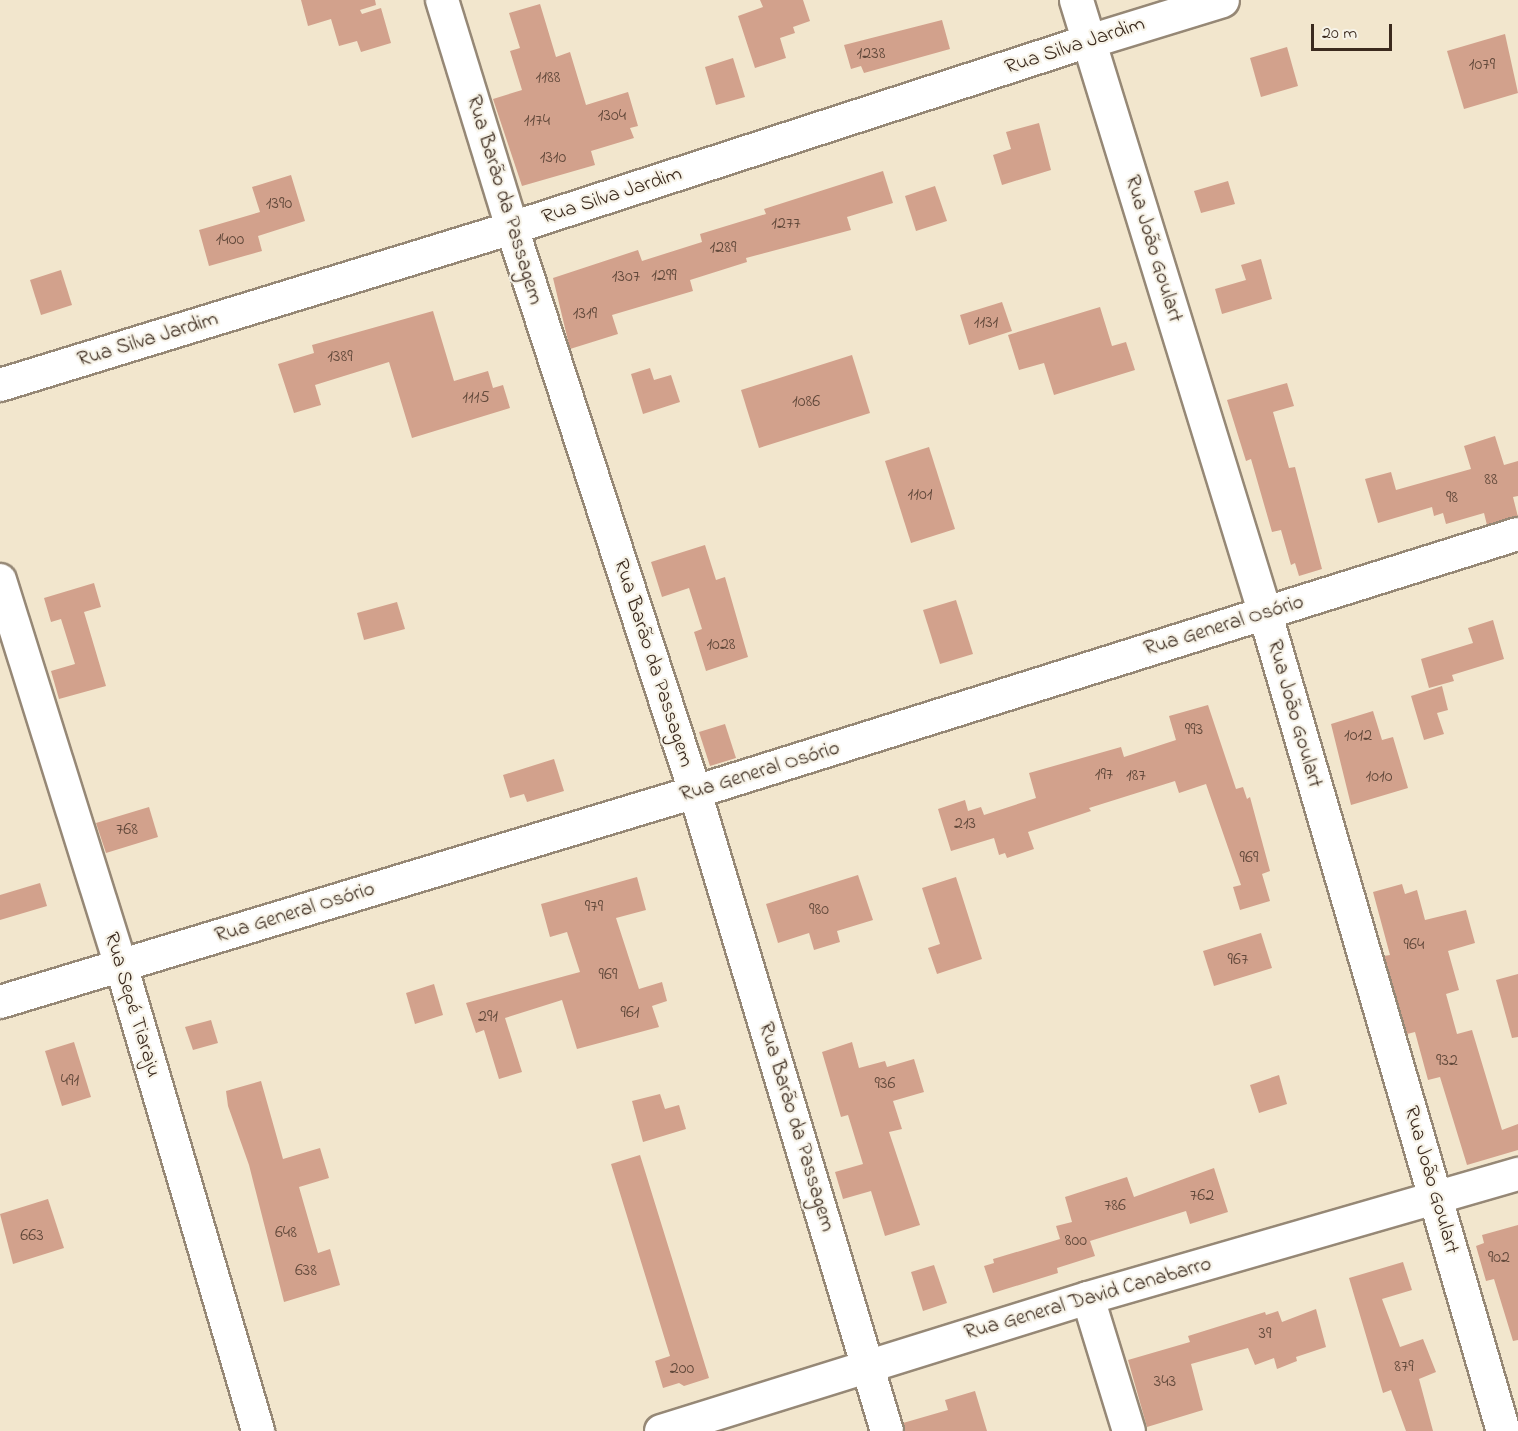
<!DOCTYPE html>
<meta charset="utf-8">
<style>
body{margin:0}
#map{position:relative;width:1518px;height:1431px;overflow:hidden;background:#f2e6cd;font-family:"Indie Flower",sans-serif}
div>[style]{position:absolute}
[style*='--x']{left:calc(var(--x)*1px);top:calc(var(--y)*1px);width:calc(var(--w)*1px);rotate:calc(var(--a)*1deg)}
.building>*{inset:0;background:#d2a18c}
.roads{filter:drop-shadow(2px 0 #968876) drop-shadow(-2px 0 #968876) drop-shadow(0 2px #968876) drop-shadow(0 -2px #968876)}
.minor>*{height:32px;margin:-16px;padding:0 16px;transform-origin:16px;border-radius:16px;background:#fff}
.tertiary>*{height:33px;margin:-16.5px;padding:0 16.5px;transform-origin:16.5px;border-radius:16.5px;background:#fff}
span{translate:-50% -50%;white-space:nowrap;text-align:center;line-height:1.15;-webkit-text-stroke:4.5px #f7f3e8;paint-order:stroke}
.number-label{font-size:18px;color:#61483a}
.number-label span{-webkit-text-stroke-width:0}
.street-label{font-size:21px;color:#3b2a1e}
.scale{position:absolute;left:1311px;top:24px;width:81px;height:27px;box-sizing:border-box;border:3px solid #3b2a1e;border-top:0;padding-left:8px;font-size:18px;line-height:21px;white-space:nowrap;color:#3b2a1e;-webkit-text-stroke:4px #f7f3e8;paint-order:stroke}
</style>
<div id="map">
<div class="building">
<div style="clip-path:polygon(301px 0,375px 0,376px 5px,360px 10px,362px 14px,381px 8px,391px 43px,361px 52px,357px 41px,339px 46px,331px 19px,308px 26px)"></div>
<div style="clip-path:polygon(760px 0,803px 0,810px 21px,793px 27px,795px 33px,780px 38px,786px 58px,755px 68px,738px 16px,763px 7px)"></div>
<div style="clip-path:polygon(540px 4px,556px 57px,570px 52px,586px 105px,628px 92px,638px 126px,630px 128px,634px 138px,591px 151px,595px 165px,522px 186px,493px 99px,522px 90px,510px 51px,520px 48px,509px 13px)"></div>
<div style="clip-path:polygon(942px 20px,950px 49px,864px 73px,861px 66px,851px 69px,844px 45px)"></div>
<div style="clip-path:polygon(1505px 34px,1518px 93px,1464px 109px,1447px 51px)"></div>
<div style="clip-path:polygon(1287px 47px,1298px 86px,1261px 97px,1250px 58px)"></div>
<div style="clip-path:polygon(733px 58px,745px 97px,716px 105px,705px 67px)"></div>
<div style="clip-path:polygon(1039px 123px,1051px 170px,1002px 185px,993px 155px,1011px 149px,1006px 132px)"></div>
<div style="clip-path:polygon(883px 171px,893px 203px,847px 217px,851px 230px,746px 258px,747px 262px,690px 280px,693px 291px,612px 315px,618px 334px,570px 349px,553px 278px,638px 250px,642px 261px,702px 242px,700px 234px,766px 214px,764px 209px)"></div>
<div style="clip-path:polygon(291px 175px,305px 221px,258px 236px,262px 251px,209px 266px,199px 230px,260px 212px,252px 187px)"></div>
<div style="clip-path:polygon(1228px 181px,1235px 204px,1201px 213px,1194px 191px)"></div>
<div style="clip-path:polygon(935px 186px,947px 221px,916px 231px,905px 196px)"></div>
<div style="clip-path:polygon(1261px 259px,1272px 299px,1222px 314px,1215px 289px,1246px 280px,1241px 265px)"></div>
<div style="clip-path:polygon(61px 270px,72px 305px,41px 315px,30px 280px)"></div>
<div style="clip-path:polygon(1002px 302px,1012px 331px,969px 345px,960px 315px)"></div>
<div style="clip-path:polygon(1100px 307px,1112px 346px,1126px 342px,1135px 370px,1054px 395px,1044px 363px,1019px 370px,1008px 335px)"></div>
<div style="clip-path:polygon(433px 311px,454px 381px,488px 371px,493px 388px,503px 385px,510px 408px,412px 438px,389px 362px,315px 385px,321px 405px,294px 413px,278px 364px,314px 353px,312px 345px)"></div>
<div style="clip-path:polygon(852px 355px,870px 413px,759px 448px,741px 390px)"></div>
<div style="clip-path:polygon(650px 368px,654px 380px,671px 375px,680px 402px,643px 414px,631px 374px)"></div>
<div style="clip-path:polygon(1287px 383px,1294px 406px,1273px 412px,1289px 468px,1295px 467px,1322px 569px,1299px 576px,1295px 563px,1291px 565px,1281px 530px,1272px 532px,1251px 459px,1246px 461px,1227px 400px)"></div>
<div style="clip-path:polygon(1495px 436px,1504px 465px,1518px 461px,1518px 496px,1513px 497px,1518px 517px,1487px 525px,1484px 513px,1446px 524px,1443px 513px,1434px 516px,1432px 507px,1378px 523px,1365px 479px,1391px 472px,1396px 490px,1471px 469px,1464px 446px)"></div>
<div style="clip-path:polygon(929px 447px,955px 529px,911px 543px,885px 461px)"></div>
<div style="clip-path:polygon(705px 545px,716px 580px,725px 577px,748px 657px,706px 671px,694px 632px,702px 629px,689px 588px,662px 597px,651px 562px)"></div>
<div style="clip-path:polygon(94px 583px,101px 607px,84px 612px,106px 686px,59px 699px,51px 671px,75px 664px,61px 619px,51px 622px,44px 598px)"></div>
<div style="clip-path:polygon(956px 600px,973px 654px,940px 664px,923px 610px)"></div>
<div style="clip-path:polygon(397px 602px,405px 629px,364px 640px,357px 613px)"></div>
<div style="clip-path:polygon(1493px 620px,1504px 659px,1452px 675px,1454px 681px,1429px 688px,1421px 659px,1473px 643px,1468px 628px)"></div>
<div style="clip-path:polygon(1442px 686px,1448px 710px,1437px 713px,1444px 734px,1424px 740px,1411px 696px)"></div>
<div style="clip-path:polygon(1208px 705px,1236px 789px,1243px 787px,1247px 799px,1250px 797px,1270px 871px,1262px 874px,1270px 901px,1240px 910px,1233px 887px,1241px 885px,1206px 784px,1179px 793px,1175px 781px,1089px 808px,1091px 811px,1028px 832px,1034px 849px,1007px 858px,1005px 853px,999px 855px,994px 838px,951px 851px,938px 809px,965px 800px,968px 811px,981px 807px,984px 815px,1036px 798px,1029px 773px,1121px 747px,1124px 757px,1176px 740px,1169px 716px)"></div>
<div style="clip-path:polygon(1373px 711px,1382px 740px,1393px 737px,1408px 788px,1351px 805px,1331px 724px)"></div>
<div style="clip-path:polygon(725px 724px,736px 758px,710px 766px,699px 732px)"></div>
<div style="clip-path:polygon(554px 759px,564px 791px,527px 802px,524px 794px,510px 798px,503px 775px)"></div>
<div style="clip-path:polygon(149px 807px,158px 837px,106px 853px,96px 823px)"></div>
<div style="clip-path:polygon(858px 875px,873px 920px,837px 931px,840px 942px,814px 950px,809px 933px,778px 943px,766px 904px)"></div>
<div style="clip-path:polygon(637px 877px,646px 910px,616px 918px,639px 989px,662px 982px,667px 1001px,652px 1006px,659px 1027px,577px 1049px,562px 1000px,505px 1018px,522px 1072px,499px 1079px,484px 1030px,476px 1033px,466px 1003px,580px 972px,567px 932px,550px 937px,541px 904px)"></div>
<div style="clip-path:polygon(956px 877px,982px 959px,937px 974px,928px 948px,940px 944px,922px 888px)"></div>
<div style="clip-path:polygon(40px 883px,47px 906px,0 920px,0 895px)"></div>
<div style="clip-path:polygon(1402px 884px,1405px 894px,1417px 890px,1425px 920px,1466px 910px,1475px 943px,1448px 951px,1459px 990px,1446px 994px,1457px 1034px,1472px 1030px,1502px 1130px,1518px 1124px,1518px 1150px,1467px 1165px,1440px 1077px,1428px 1080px,1415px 1032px,1407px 1034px,1384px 956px,1390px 955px,1373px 892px)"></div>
<div style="clip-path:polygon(1261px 933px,1272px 968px,1214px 986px,1203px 951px)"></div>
<div style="clip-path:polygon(1518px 974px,1518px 1037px,1512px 1038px,1496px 980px)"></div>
<div style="clip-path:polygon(434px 984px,443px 1015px,415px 1024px,406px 993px)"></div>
<div style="clip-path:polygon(211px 1020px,218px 1043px,193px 1050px,185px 1027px)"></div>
<div style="clip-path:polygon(74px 1042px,91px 1097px,62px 1106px,45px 1051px)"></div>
<div style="clip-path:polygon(852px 1042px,859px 1068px,885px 1061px,887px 1067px,914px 1059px,924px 1092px,893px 1101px,902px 1129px,889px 1132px,920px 1225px,885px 1236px,871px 1191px,843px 1199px,835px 1172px,863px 1164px,848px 1115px,841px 1117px,822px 1052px)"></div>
<div style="clip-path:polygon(1279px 1075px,1287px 1104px,1259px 1113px,1250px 1085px)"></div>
<div style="clip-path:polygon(261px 1081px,283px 1159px,320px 1148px,329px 1178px,299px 1187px,318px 1253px,330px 1249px,340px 1285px,284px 1302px,249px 1165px,228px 1106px,226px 1091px)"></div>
<div style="clip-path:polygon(660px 1094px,665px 1109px,679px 1105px,686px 1129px,643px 1142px,632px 1101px)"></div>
<div style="clip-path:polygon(640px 1155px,709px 1378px,684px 1386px,679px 1383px,663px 1388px,655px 1361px,670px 1356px,611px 1164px)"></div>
<div style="clip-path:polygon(1214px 1168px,1228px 1212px,1190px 1224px,1186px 1211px,1090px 1241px,1095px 1256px,1057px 1268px,1058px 1273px,993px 1293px,984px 1266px,994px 1263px,993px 1259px,1060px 1239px,1056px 1226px,1072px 1222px,1065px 1197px,1127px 1177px,1134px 1197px)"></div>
<div style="clip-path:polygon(48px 1199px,64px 1248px,13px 1264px,0 1214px)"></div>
<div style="clip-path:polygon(1518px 1225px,1518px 1340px,1513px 1341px,1494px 1279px,1486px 1281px,1476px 1246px,1484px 1243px,1482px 1235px)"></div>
<div style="clip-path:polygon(1403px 1262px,1412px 1290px,1382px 1299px,1400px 1347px,1423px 1339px,1436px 1372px,1419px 1379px,1433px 1431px,1406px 1431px,1391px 1390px,1383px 1393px,1349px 1278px)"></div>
<div style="clip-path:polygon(934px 1265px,947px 1303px,923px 1311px,911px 1272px)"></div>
<div style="clip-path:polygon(1316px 1309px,1326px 1347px,1296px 1357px,1297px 1361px,1277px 1369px,1274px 1358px,1255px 1365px,1248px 1348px,1191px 1364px,1203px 1410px,1147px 1427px,1128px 1360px,1190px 1342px,1188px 1336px,1265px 1312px,1266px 1315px,1278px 1311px,1282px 1322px)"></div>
<div style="clip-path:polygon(975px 1391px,987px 1431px,904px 1431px,903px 1423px,948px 1410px,945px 1400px)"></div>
</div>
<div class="roads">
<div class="minor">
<div style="--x:442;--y:0;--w:239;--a:72.9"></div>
<div style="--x:512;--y:228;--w:593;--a:72.02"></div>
<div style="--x:695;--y:792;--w:667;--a:73.28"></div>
<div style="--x:0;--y:385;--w:536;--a:-17.05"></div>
<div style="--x:512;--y:228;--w:607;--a:-17.96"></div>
<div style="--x:0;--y:580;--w:404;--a:72.6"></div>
<div style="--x:121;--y:965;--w:486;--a:73.6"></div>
<div style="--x:0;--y:1002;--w:726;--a:-16.81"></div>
<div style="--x:695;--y:792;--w:862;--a:-17.41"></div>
<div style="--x:1088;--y:1298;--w:139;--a:72.9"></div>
<div style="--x:661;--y:1431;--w:447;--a:-17.3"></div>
<div style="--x:1088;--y:1298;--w:448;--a:-16.1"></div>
</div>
<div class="tertiary">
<div style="--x:1076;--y:0;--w:642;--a:72.89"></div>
<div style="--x:1265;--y:614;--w:851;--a:73.76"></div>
<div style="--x:1089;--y:41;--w:139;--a:-17.1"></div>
</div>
</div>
<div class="number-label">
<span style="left:871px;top:54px">1238</span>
<span style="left:1482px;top:65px">1079</span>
<span style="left:548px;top:78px">1188</span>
<span style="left:612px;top:116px">1304</span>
<span style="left:537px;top:121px">1174</span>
<span style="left:553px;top:158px">1310</span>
<span style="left:279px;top:204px">1390</span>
<span style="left:786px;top:224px">1277</span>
<span style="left:230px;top:240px">1400</span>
<span style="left:723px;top:248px">1289</span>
<span style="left:664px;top:276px">1299</span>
<span style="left:626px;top:277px">1307</span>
<span style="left:585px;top:314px">1319</span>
<span style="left:986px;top:323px">1131</span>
<span style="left:340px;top:357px">1389</span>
<span style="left:476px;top:398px">1115</span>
<span style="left:806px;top:402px">1086</span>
<span style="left:1491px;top:480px">88</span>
<span style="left:920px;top:495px">1101</span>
<span style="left:1452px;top:498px">98</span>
<span style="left:721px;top:645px">1028</span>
<span style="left:1194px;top:730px">993</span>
<span style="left:1358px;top:736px">1012</span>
<span style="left:1104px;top:775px">197</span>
<span style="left:1136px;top:776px">187</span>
<span style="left:1379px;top:777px">1010</span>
<span style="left:965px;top:824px">213</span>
<span style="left:127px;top:830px">768</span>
<span style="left:1249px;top:858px">969</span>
<span style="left:594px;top:907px">979</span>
<span style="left:819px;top:910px">980</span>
<span style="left:1414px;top:945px">964</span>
<span style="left:1238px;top:960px">967</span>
<span style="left:608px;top:975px">969</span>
<span style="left:630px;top:1013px">961</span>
<span style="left:488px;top:1017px">291</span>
<span style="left:1447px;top:1061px">932</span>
<span style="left:70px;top:1081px">491</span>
<span style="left:885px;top:1084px">936</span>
<span style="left:1202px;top:1196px">762</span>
<span style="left:1115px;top:1206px">786</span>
<span style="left:286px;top:1233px">648</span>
<span style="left:32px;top:1236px">663</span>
<span style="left:1076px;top:1241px">800</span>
<span style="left:1499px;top:1258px">902</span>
<span style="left:306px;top:1271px">638</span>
<span style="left:1265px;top:1334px">39</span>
<span style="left:1404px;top:1367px">879</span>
<span style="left:682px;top:1369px">200</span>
<span style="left:1165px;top:1382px">343</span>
</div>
<div class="street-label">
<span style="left:1075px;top:46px;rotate:-18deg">Rua Silva Jardim</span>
<span style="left:612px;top:196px;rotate:-18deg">Rua Silva Jardim</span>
<span style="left:504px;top:200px;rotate:73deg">Rua Barão da Passagem</span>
<span style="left:1153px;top:249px;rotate:73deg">Rua João Goulart</span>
<span style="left:148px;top:340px;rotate:-17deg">Rua Silva Jardim</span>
<span style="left:1224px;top:626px;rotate:-17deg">Rua General Osório</span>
<span style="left:653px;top:663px;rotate:72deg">Rua Barão da Passagem</span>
<span style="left:1294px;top:714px;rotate:74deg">Rua João Goulart</span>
<span style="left:760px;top:772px;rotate:-17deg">Rua General Osório</span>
<span style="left:295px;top:913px;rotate:-17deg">Rua General Osório</span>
<span style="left:132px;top:1005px;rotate:73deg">Rua Sepé Tiaraju</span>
<span style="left:796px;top:1127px;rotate:73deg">Rua Barão da Passagem</span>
<span style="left:1431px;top:1180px;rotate:74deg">Rua João Goulart</span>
<span style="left:1088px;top:1299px;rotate:-16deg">Rua General David Canabarro</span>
</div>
<div class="scale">20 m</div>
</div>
